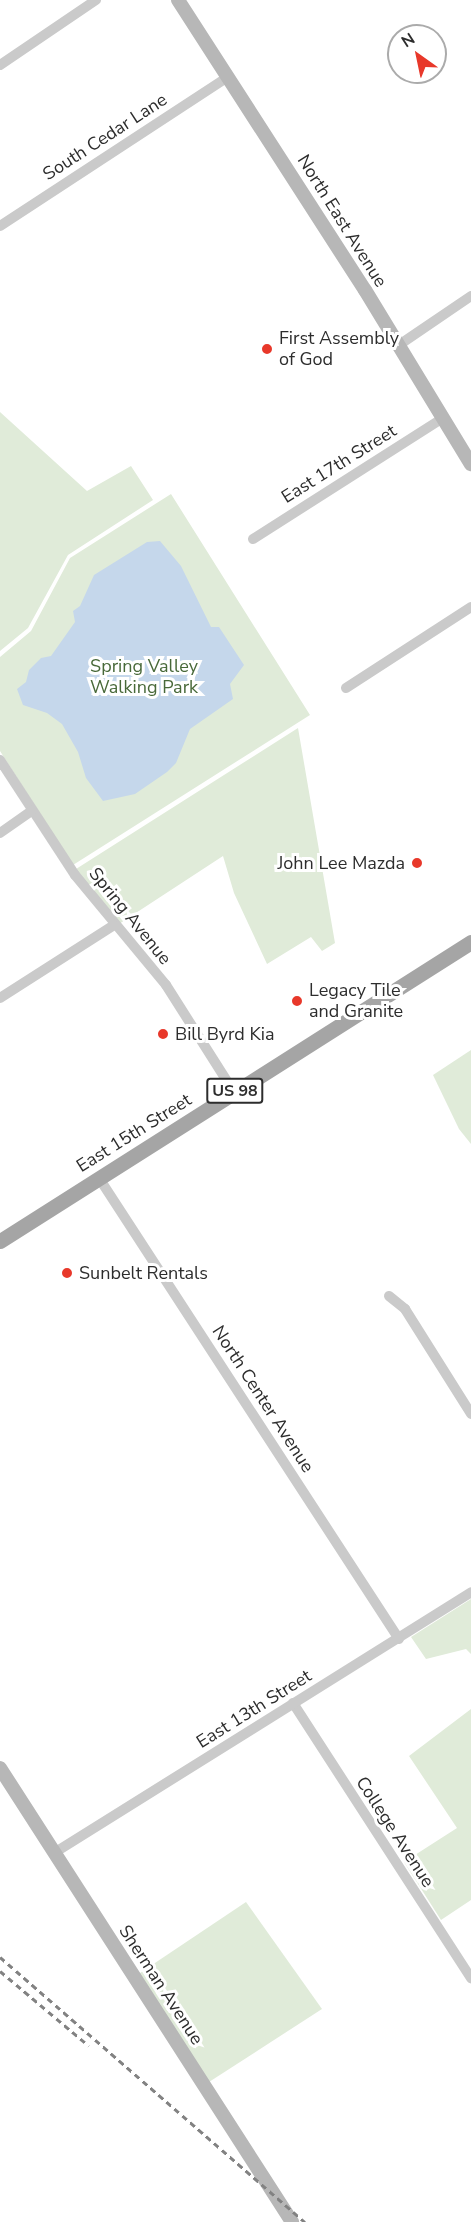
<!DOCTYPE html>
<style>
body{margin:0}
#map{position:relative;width:471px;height:2222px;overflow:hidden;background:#fff;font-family:"Nunito Sans",sans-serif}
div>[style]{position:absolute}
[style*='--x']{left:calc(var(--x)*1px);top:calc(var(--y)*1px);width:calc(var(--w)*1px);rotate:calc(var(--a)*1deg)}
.green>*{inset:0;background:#e0ebd9}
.water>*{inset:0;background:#c5d7eb}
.street>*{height:10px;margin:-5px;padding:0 5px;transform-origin:5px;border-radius:5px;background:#cacaca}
.secondary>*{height:14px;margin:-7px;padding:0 7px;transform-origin:7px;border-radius:7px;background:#b7b7b7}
.primary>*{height:15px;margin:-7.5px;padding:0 7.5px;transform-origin:7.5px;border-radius:7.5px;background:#a5a5a5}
.rail>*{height:3px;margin-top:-1.5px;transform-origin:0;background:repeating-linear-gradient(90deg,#828282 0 6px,transparent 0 10.5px)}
.dots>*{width:16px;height:16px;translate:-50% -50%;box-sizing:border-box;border:3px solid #fff;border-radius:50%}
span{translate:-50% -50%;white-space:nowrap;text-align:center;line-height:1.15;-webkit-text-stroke:6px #fff;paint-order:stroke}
.shield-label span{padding:2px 4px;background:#fff;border:2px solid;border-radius:4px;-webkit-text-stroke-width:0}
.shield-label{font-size:16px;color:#2d2d2d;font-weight:700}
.street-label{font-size:18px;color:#2d2d2d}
.poi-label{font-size:18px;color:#2d2d2d}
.left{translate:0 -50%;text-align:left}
.right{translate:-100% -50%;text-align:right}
.park-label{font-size:18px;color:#486939}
.north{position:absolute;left:387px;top:24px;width:60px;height:60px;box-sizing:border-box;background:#fff;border:2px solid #ababab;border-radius:50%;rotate:327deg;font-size:16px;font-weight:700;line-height:24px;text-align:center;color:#2d2d2d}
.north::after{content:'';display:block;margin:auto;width:21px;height:27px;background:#e8382a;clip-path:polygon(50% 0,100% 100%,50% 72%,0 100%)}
</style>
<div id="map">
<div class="green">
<div style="clip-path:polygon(0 412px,87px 491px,131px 466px,153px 500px,68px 555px,28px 628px,0 651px)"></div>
<div style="clip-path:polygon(171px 494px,310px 715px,73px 865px,0 751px,0 657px,31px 631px,70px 558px)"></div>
<div style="clip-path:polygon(298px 728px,335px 943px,322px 951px,311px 937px,267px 964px,234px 893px,223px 856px,119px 924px,76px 869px)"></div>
<div style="clip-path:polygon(471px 1050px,471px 1144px,459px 1129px,433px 1075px)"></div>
<div style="clip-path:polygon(471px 1599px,471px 1654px,466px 1649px,426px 1659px,411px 1637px)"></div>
<div style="clip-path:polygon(471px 1709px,471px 1900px,441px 1920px,404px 1862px,457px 1828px,409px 1756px)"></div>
<div style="clip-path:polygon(246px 1902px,322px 2009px,209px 2082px,137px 1975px)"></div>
</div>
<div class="water">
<div style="clip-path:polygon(160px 541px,181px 566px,211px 627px,219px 627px,244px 665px,230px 684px,233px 699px,190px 729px,176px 763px,167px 772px,135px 794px,103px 801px,86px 778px,78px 752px,62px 724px,47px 713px,23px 705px,17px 689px,26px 682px,29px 670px,41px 658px,51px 656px,75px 622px,73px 611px,80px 606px,94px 575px,147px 542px)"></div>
</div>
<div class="street">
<div style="--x:0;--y:65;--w:116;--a:-34.1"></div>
<div style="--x:0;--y:226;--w:272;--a:-33.2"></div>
<div style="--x:399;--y:345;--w:87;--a:-34.2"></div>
<div style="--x:253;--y:539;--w:225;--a:-32.5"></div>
<div style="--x:346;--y:688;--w:149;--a:-32.9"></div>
<div style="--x:0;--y:760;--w:137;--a:56.9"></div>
<div style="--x:75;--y:875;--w:143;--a:50.4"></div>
<div style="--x:166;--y:985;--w:127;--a:57.6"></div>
<div style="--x:0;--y:833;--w:39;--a:-35"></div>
<div style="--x:0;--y:998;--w:135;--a:-32.6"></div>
<div style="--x:99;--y:1178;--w:550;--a:56.95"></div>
<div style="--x:389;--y:1296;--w:21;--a:39"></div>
<div style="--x:405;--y:1309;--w:124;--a:57.8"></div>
<div style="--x:293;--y:1703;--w:328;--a:57.1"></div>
<div style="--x:54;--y:1853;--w:492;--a:-32"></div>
</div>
<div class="secondary">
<div style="--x:178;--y:0;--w:345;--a:57.2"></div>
<div style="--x:365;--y:290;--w:204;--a:58.7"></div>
<div style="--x:0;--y:1768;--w:540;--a:57.25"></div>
</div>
<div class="primary">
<div style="--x:0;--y:1241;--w:558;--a:-32.41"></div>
</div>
<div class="rail">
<div style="--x:0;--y:1957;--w:404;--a:41"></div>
<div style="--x:0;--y:1971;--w:116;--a:40.1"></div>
</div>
<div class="dots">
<div style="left:267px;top:349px;background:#e8382a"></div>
<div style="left:417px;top:863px;background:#e8382a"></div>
<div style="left:297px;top:1001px;background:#e8382a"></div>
<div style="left:163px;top:1034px;background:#e8382a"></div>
<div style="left:67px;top:1273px;background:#e8382a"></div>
</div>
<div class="shield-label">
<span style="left:235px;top:1091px">US 98</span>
</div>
<div class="street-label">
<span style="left:105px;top:137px;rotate:-33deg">South Cedar Lane</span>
<span style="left:342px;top:221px;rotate:58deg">North East Avenue</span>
<span style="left:339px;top:464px;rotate:-32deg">East 17th Street</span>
<span style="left:130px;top:916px;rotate:51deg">Spring Avenue</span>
<span style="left:134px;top:1133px;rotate:-32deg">East 15th Street</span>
<span style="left:263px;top:1399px;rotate:57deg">North Center Avenue</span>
<span style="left:254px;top:1709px;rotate:-32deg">East 13th Street</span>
<span style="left:395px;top:1832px;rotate:57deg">College Avenue</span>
<span style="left:161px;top:1985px;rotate:57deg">Sherman Avenue</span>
</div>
<div class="poi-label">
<span class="left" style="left:279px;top:349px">First Assembly<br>of God</span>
<span class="right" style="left:405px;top:863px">John Lee Mazda</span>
<span class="left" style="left:309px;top:1001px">Legacy Tile<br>and Granite</span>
<span class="left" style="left:175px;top:1034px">Bill Byrd Kia</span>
<span class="left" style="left:79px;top:1273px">Sunbelt Rentals</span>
</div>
<div class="park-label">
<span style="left:144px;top:677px">Spring Valley<br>Walking Park</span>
</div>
<div class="north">N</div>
</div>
